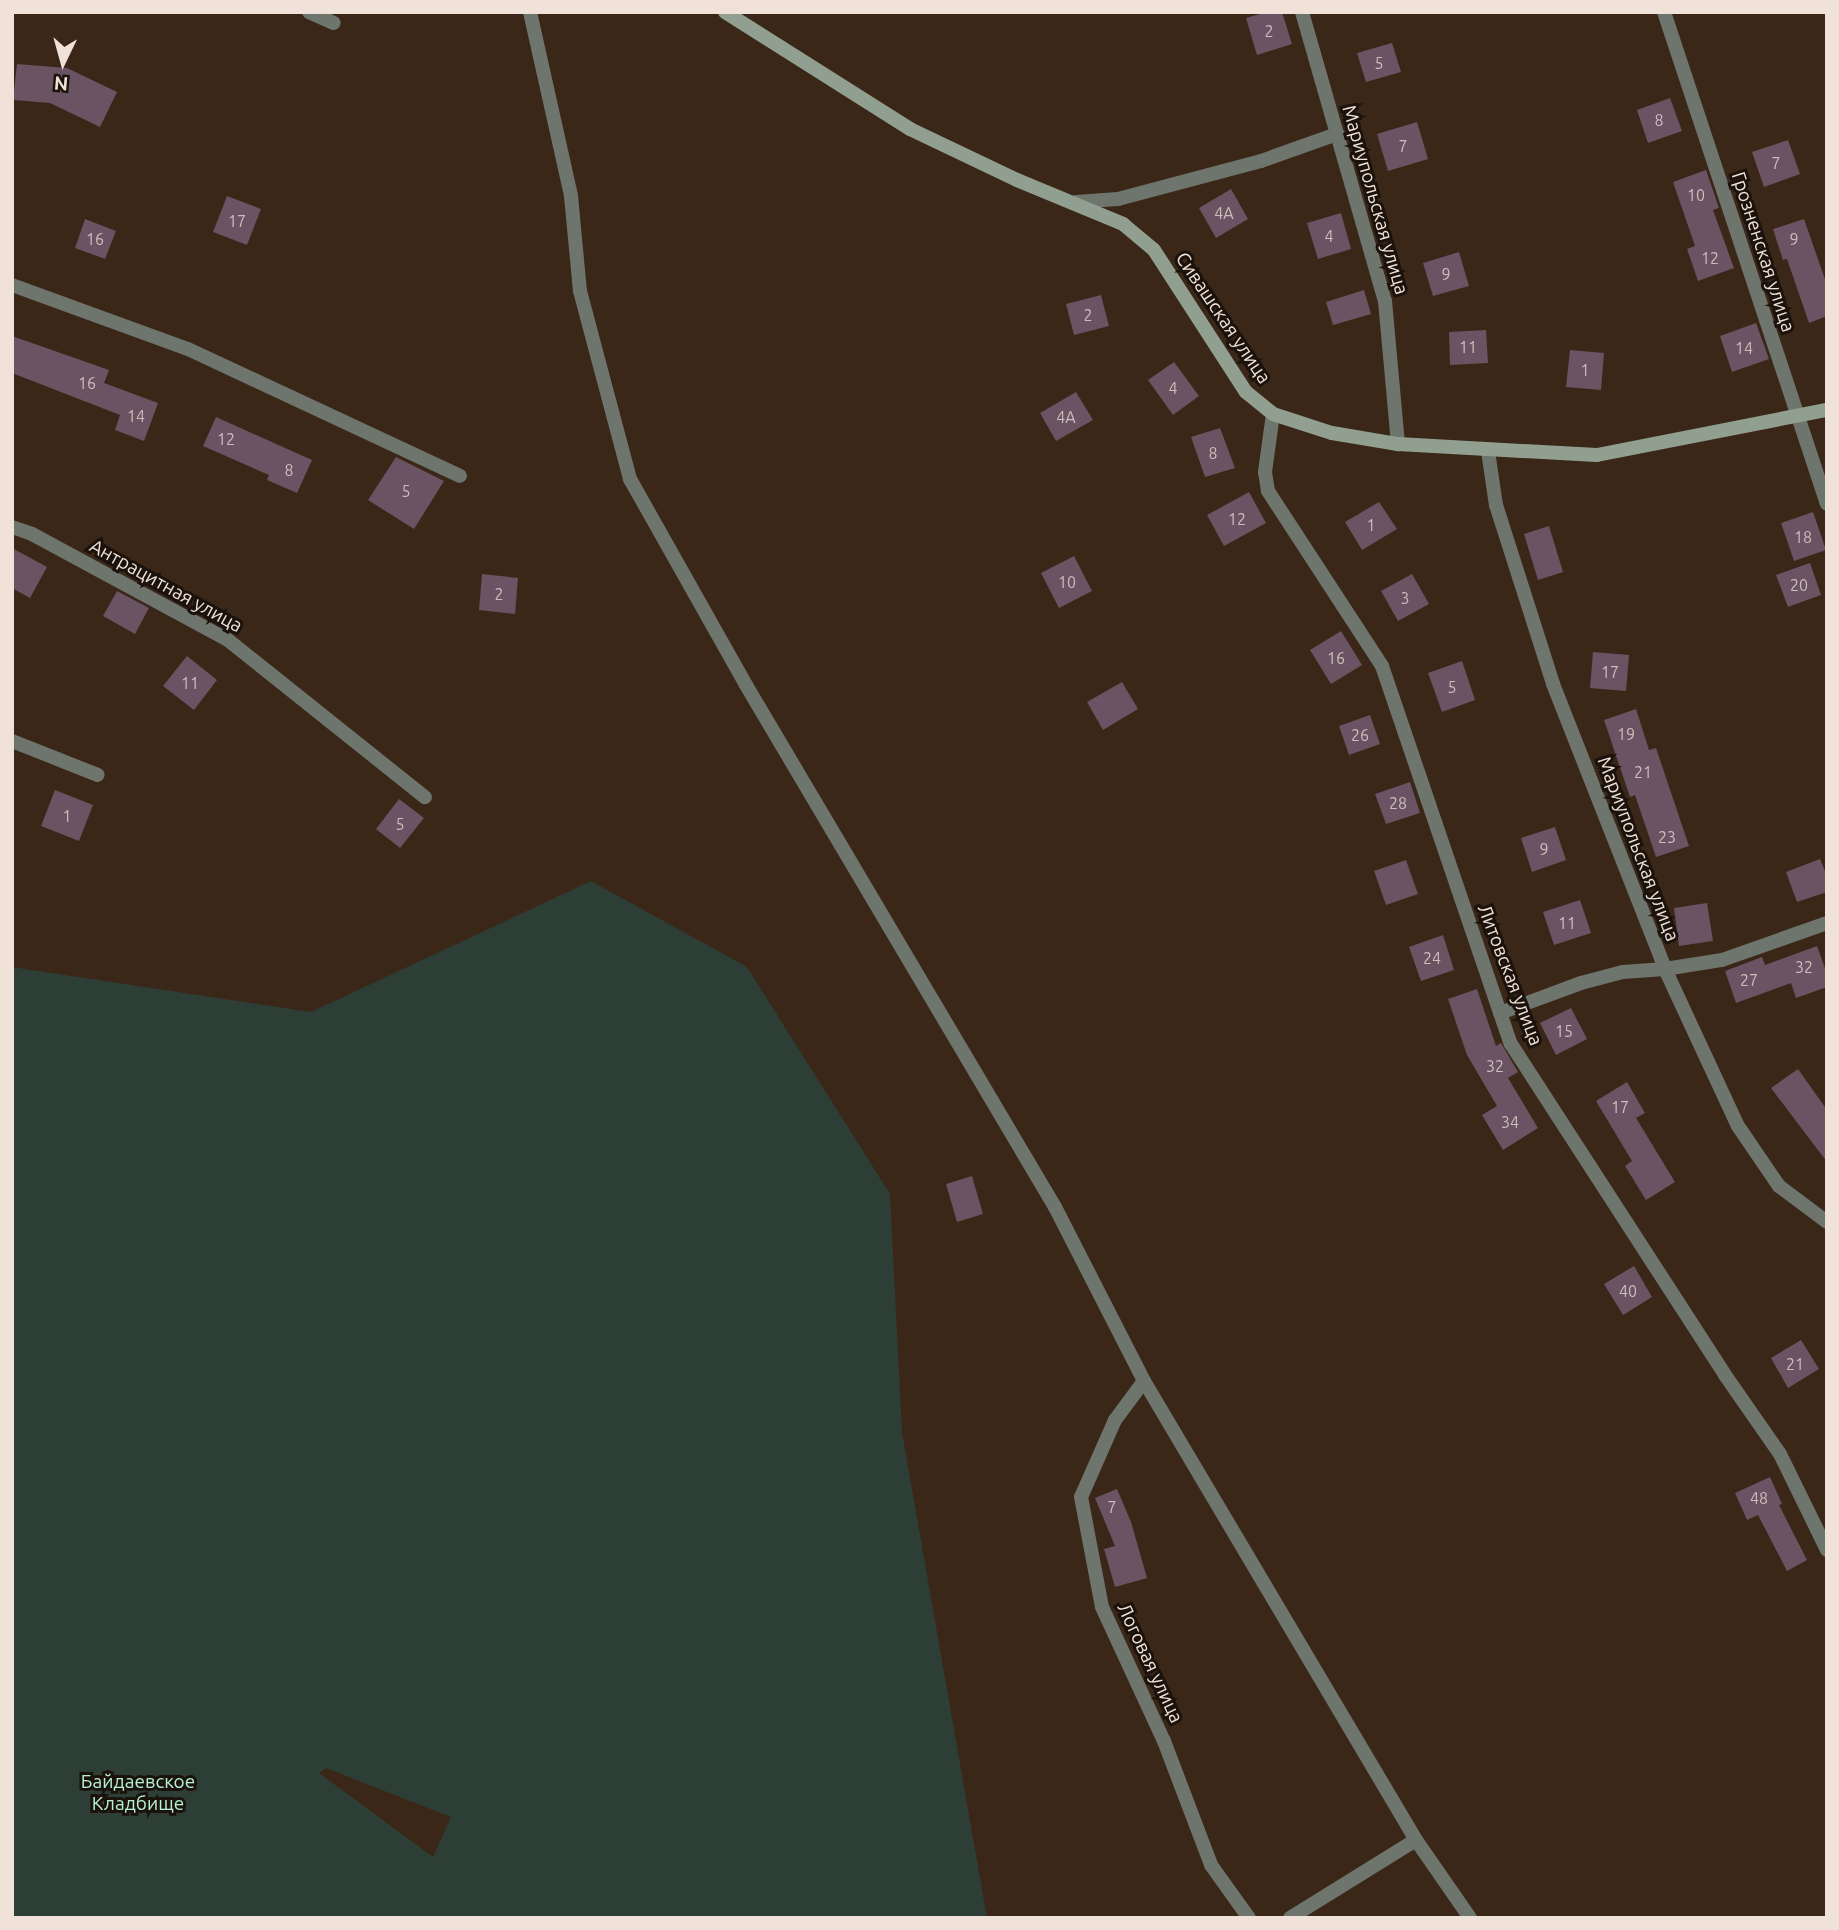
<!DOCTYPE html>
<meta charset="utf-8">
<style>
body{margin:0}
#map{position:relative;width:1839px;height:1930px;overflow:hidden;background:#3a2718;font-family:Ubuntu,sans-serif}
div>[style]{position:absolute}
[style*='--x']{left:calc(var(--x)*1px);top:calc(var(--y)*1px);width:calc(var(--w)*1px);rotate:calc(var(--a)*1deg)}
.green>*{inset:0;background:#2d3e36}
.building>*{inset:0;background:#6a5362}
.street>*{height:14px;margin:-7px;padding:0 7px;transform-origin:7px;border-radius:7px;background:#6d756c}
.secondary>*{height:14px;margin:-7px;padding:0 7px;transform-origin:7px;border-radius:7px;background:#919f90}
span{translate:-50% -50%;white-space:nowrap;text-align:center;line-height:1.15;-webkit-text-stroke:6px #1b120c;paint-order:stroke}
.number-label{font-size:16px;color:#cebebb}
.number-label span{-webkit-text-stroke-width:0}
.street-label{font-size:19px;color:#f0e2d9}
.park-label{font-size:19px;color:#b4f1d4}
.frame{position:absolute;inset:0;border:14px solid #f0e2d9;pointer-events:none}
.north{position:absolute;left:28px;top:28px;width:70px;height:70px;-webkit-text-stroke:5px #1b120c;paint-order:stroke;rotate:185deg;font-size:19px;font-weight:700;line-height:28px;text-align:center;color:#f0e2d9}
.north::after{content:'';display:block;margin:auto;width:24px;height:32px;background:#f0e2d9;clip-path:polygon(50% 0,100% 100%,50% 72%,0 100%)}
</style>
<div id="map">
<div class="green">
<div style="clip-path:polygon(evenodd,591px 881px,747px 967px,890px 1194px,902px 1432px,987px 1918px,12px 1918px,12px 967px,311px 1012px,591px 881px,326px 1768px,451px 1817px,433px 1857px,319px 1773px,326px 1768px)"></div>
</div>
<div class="building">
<div style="clip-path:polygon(1267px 12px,1282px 12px,1292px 44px,1257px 55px,1246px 18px)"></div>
<div style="clip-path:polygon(1392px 43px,1401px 72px,1366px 82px,1357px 53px)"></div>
<div style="clip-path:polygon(17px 64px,67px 68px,117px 92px,100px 127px,50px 103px,13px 100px)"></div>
<div style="clip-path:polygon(1670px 98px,1682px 131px,1648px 143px,1637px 110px)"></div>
<div style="clip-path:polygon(1417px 122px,1428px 159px,1388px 171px,1377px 134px)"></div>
<div style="clip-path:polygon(1788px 140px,1800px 174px,1764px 187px,1752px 152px)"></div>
<div style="clip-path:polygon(1706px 170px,1719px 208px,1713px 210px,1734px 268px,1698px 281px,1687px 249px,1695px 246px,1673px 182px)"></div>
<div style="clip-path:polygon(1231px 189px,1248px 219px,1216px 238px,1199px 208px)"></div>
<div style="clip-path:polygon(227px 196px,261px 209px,247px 245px,213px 232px)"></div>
<div style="clip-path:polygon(1341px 213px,1351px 249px,1318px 259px,1307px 223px)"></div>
<div style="clip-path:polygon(85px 219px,116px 231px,105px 259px,75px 248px)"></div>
<div style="clip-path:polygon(1804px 219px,1827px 285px,1827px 316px,1809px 323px,1787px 259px,1783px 260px,1773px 229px)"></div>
<div style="clip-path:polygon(1459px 252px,1469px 286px,1433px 296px,1423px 263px)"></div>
<div style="clip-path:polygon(1364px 290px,1371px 314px,1333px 325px,1326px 302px)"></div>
<div style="clip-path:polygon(1101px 295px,1109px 326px,1074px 335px,1066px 304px)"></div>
<div style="clip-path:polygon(1756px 323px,1769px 359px,1732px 372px,1720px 336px)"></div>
<div style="clip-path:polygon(1486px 330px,1488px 363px,1450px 365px,1449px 332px)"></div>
<div style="clip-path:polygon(12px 336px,109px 370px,104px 383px,158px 403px,144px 441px,115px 430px,120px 415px,12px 373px)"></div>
<div style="clip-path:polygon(1570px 350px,1604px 353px,1601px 390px,1566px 387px)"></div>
<div style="clip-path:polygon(1174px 362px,1199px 396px,1173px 415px,1148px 380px)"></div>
<div style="clip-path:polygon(1076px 392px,1093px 420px,1056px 441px,1040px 413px)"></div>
<div style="clip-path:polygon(216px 417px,312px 460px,297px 493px,267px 480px,269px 475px,203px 446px)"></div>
<div style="clip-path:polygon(1220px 428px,1235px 468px,1205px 477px,1191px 437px)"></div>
<div style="clip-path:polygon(396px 457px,444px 481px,414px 529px,368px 500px)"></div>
<div style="clip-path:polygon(1249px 492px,1266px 523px,1224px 546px,1207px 515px)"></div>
<div style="clip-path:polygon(1379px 502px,1397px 529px,1362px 550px,1345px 522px)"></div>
<div style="clip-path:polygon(1813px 512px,1826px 550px,1794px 561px,1781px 523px)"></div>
<div style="clip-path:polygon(1549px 526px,1563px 572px,1538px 580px,1524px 534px)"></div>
<div style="clip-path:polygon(12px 548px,47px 567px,30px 598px,12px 588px)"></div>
<div style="clip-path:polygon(1074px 556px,1092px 591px,1059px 608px,1041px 573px)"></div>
<div style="clip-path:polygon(1810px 563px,1821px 595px,1788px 607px,1776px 575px)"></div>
<div style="clip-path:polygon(482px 574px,518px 578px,515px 614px,479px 610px)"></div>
<div style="clip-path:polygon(1412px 574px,1429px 604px,1398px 621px,1381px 591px)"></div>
<div style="clip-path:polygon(117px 591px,149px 608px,135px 634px,103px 616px)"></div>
<div style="clip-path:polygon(1341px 631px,1362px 665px,1331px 684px,1310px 650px)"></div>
<div style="clip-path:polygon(1593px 652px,1629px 655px,1626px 691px,1590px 688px)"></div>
<div style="clip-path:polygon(187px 656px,217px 680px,194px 710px,163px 686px)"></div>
<div style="clip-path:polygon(1462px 661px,1475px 700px,1442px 712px,1428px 673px)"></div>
<div style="clip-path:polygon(1122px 682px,1138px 709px,1103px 730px,1087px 702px)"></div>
<div style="clip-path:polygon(1636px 709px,1649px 750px,1656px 748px,1689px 846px,1656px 857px,1635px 795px,1630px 797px,1604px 720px)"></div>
<div style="clip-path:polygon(1370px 715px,1380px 744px,1349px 755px,1339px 726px)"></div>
<div style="clip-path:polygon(1410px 782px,1420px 813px,1386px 824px,1375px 794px)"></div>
<div style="clip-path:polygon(55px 790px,93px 805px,79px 841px,41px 826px)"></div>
<div style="clip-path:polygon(399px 799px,424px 818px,400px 848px,376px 829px)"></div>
<div style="clip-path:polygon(1555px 827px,1566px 860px,1532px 872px,1521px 838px)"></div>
<div style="clip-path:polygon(1820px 859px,1827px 876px,1827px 892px,1797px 902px,1786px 872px)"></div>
<div style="clip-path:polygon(1406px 860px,1418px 894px,1386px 905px,1374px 871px)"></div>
<div style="clip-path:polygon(1580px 900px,1591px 933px,1554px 945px,1543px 912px)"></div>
<div style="clip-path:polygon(1707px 903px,1713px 941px,1679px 946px,1674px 908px)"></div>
<div style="clip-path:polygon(1443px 935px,1454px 970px,1421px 981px,1409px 947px)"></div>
<div style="clip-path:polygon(1817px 946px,1827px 974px,1827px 987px,1796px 998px,1791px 983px,1736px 1003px,1725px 971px,1762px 957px,1765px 965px)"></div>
<div style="clip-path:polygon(1477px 989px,1496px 1046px,1501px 1043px,1518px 1072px,1508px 1078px,1538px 1128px,1503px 1150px,1482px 1115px,1497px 1106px,1467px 1055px,1448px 999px)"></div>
<div style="clip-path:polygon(1571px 1008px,1587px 1039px,1556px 1055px,1540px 1023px)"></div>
<div style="clip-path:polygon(1798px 1069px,1827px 1110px,1827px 1162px,1771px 1088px)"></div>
<div style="clip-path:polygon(1627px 1082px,1645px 1113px,1636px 1118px,1675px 1182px,1646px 1200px,1625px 1166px,1632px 1161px,1596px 1101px)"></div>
<div style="clip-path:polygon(972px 1176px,983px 1214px,957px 1222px,946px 1184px)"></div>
<div style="clip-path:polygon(1634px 1266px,1652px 1297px,1623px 1315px,1604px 1284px)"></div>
<div style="clip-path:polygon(1801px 1340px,1819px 1369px,1788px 1388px,1771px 1358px)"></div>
<div style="clip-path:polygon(1770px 1477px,1782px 1504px,1779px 1505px,1807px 1560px,1787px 1571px,1758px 1515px,1747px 1520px,1735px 1493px)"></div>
<div style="clip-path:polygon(1117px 1489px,1131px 1522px,1147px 1578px,1115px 1587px,1104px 1549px,1115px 1546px,1095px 1498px)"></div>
</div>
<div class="street">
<div style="--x:309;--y:12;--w:27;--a:24"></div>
<div style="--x:530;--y:12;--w:189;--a:77.4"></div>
<div style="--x:571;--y:196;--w:95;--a:84.6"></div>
<div style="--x:580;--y:291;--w:195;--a:75.1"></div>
<div style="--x:630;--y:479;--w:236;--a:60.6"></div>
<div style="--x:746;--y:685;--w:607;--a:59.38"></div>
<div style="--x:1055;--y:1207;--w:195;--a:62.9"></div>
<div style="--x:1144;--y:1381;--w:534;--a:59.35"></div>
<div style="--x:1416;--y:1840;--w:95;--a:55.3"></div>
<div style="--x:1302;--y:12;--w:301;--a:74"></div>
<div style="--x:1385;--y:301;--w:144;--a:84.8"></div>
<div style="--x:1664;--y:12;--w:518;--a:71.67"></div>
<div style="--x:1076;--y:202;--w:42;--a:-4.1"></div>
<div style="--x:1118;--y:199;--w:148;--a:-14.9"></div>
<div style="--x:1261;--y:161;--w:81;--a:-19.6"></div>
<div style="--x:12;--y:285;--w:187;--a:20"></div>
<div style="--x:188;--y:349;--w:300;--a:25"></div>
<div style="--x:1273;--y:414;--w:59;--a:97.9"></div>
<div style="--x:1265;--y:472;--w:19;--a:81"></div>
<div style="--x:1268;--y:491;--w:209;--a:56.9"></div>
<div style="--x:1382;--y:666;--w:399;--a:71.2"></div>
<div style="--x:1511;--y:1044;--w:394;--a:57.1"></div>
<div style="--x:1725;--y:1375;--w:96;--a:55.2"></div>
<div style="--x:1780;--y:1454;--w:107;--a:63.9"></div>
<div style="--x:1488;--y:451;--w:55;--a:81.6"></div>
<div style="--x:1496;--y:505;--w:188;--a:72.3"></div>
<div style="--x:1553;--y:684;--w:306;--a:68.5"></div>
<div style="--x:1665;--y:969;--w:173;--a:65.1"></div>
<div style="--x:1738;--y:1126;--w:73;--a:55.7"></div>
<div style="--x:1779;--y:1186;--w:60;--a:36.9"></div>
<div style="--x:12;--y:527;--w:21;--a:19"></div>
<div style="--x:32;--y:534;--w:223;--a:28.4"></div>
<div style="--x:228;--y:640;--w:252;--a:38.6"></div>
<div style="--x:12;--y:741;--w:92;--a:21.6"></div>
<div style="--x:1500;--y:1013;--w:86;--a:-20.3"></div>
<div style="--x:1581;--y:983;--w:43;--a:-14.7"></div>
<div style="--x:1623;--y:972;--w:42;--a:-4.1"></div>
<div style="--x:1665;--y:969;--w:58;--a:-9"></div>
<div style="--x:1722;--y:960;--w:111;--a:-19.4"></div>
<div style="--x:1144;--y:1381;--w:49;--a:126.6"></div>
<div style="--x:1115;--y:1420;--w:84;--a:113.8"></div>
<div style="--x:1081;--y:1497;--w:112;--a:79.2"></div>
<div style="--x:1102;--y:1607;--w:148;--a:65.2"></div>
<div style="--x:1164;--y:1741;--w:133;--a:69.2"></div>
<div style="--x:1211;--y:1865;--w:65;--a:54.4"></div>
<div style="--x:1290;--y:1918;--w:148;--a:-31.8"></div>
</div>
<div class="secondary">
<div style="--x:725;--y:12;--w:219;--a:32.3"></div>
<div style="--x:910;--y:129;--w:119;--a:25.5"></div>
<div style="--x:1017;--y:180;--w:115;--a:22.5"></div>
<div style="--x:1123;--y:224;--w:40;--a:40"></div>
<div style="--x:1154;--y:250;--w:169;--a:57.1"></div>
<div style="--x:1246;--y:392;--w:35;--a:39"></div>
<div style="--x:1273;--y:414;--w:62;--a:17.9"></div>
<div style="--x:1332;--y:433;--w:67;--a:9.5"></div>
<div style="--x:1398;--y:444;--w:199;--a:3.2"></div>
<div style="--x:1597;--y:455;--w:234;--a:-11.1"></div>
</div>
<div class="number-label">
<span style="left:1269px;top:31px">2</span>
<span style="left:1379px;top:63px">5</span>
<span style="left:1659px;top:120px">8</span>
<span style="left:1403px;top:146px">7</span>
<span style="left:1776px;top:163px">7</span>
<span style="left:1696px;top:195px">10</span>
<span style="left:1224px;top:213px">4А</span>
<span style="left:237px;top:221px">17</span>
<span style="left:1329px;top:236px">4</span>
<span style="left:95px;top:239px">16</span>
<span style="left:1794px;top:239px">9</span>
<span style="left:1710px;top:258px">12</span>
<span style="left:1446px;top:274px">9</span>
<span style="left:1088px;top:315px">2</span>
<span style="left:1468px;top:347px">11</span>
<span style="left:1744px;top:348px">14</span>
<span style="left:1585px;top:370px">1</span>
<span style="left:87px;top:383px">16</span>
<span style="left:1173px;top:388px">4</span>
<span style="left:136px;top:416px">14</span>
<span style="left:1066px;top:417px">4А</span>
<span style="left:226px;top:439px">12</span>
<span style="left:1213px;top:453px">8</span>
<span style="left:289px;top:470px">8</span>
<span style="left:406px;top:491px">5</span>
<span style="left:1237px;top:519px">12</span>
<span style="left:1371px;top:525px">1</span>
<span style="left:1803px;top:537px">18</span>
<span style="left:1067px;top:582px">10</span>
<span style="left:1799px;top:585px">20</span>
<span style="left:499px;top:594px">2</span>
<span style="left:1405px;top:598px">3</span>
<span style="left:1336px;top:658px">16</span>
<span style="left:1610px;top:672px">17</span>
<span style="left:190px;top:683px">11</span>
<span style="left:1452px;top:687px">5</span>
<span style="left:1626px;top:734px">19</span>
<span style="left:1360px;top:735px">26</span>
<span style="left:1643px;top:772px">21</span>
<span style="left:1398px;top:803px">28</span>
<span style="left:67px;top:816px">1</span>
<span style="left:400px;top:824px">5</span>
<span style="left:1667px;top:837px">23</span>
<span style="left:1544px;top:849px">9</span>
<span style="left:1567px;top:923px">11</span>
<span style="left:1432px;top:958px">24</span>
<span style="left:1804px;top:967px">32</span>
<span style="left:1749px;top:980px">27</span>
<span style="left:1564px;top:1031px">15</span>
<span style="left:1495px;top:1066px">32</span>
<span style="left:1620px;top:1107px">17</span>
<span style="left:1510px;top:1122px">34</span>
<span style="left:1628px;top:1291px">40</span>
<span style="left:1795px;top:1364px">21</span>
<span style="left:1759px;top:1498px">48</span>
<span style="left:1112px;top:1507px">7</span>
</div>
<div class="street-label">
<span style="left:1375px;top:200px;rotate:74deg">Мариупольская улица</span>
<span style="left:1763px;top:252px;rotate:72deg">Грозненская улица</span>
<span style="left:1223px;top:318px;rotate:56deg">Сивашская улица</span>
<span style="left:166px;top:586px;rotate:29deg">Антрацитная улица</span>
<span style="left:1638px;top:849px;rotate:69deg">Мариупольская улица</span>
<span style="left:1510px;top:975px;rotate:69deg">Литовская улица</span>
<span style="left:1150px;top:1663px;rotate:65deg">Логовая улица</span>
</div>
<div class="park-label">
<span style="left:138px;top:1793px">Байдаевское<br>Кладбище</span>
</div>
<div class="frame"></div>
<div class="north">N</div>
</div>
